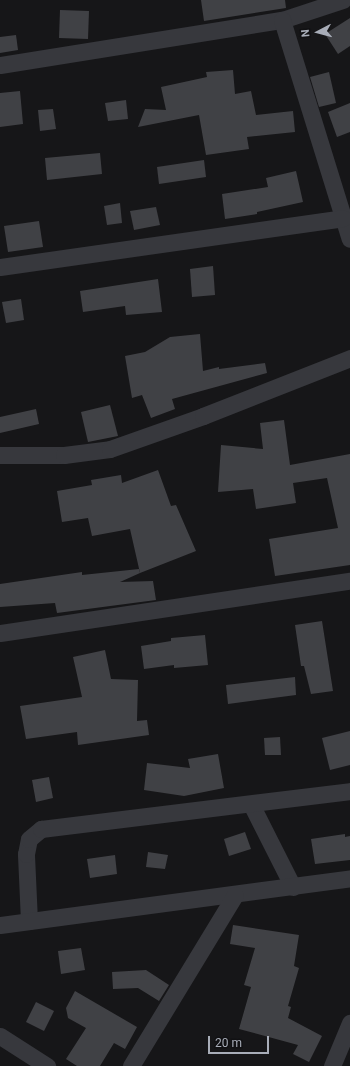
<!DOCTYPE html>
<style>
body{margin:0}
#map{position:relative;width:350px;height:1066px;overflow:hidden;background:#161618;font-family:Roboto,sans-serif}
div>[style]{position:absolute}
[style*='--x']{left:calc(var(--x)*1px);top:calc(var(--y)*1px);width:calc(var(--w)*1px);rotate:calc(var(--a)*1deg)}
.building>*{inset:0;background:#404145}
.street>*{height:17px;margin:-8.5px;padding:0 8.5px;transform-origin:8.5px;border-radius:8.5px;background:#37383d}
span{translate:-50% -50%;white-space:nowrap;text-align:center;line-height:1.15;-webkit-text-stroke:3px #111113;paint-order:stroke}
.north{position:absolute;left:298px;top:12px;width:40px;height:40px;-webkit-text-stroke:3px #111113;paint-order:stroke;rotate:264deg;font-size:11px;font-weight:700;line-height:16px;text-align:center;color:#a8adb8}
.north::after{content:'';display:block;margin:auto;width:14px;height:18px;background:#a8adb8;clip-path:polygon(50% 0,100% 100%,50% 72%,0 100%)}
.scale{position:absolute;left:208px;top:1036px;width:61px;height:18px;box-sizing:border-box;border:2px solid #a8adb8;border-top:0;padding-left:5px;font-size:12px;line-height:14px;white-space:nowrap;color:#a8adb8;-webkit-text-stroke:3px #111113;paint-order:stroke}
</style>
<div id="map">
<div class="building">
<div style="clip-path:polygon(201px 0,285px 0,286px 8px,204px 21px)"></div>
<div style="clip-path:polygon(60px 10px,89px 11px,88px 39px,59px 38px)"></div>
<div style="clip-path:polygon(350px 18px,350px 46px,338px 54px,325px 34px)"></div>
<div style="clip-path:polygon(16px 35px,18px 50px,0 53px,0 37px)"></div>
<div style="clip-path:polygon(233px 70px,235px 94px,251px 91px,256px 115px,293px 111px,295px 132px,247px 137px,249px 149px,206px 155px,199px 115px,138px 127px,145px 109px,166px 110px,161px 87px,207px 77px,206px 72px)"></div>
<div style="clip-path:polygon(329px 72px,336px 103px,319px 107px,310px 77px)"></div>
<div style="clip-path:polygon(20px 91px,23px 124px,0 127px,0 93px)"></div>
<div style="clip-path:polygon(126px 100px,128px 119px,108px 121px,105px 103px)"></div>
<div style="clip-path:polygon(350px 103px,350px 132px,337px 137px,328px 112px)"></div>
<div style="clip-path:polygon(53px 109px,56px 129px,40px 131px,38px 110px)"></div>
<div style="clip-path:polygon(100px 153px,102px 174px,47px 180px,45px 158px)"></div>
<div style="clip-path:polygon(204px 160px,206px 177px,159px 184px,157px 167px)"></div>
<div style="clip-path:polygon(296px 171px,303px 202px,257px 212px,257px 214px,225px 219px,222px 194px,268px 187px,266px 178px)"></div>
<div style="clip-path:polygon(120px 203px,122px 223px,107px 225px,104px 206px)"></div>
<div style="clip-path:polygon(156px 207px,160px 225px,134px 230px,130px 211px)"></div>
<div style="clip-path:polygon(39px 221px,43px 247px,8px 252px,4px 226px)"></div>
<div style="clip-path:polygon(213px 266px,215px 295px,192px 297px,190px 269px)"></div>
<div style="clip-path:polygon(158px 279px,162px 312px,126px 315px,125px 306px,83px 312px,80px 291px)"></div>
<div style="clip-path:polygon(21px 299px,24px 320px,6px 323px,2px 302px)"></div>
<div style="clip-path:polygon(200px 334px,203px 371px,219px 367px,219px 369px,265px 363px,267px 373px,172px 399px,175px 409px,151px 418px,142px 395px,132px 398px,125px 356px,145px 352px,170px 337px)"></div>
<div style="clip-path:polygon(110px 405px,118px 436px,88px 442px,81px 412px)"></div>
<div style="clip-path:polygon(36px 409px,39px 424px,0 433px,0 417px)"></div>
<div style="clip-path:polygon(284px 420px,290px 465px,350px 454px,350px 565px,275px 576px,269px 539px,338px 528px,327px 478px,293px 483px,296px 503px,256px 509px,253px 489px,218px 492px,221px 445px,263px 449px,260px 423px)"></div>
<div style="clip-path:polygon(158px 470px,171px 506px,176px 505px,196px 551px,140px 573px,130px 529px,92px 536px,88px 518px,62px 522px,57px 491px,92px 485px,91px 480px,121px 475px,122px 483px)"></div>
<div style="clip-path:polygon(139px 569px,140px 573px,120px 582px,153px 581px,156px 600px,57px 613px,55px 603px,0 607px,0 584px,82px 572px,82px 575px)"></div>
<div style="clip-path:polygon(322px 621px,333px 691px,311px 694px,304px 666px,301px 666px,295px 625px)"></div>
<div style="clip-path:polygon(205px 635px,208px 665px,174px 668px,174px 665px,144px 669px,141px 646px,171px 641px,171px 638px)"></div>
<div style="clip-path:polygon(105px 650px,111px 679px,138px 680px,137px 721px,147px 720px,149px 735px,78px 745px,77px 732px,26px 739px,20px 706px,82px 697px,73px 657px)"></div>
<div style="clip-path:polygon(295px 677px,296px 695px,228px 704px,226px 685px)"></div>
<div style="clip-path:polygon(350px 731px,350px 765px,330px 770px,322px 738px)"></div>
<div style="clip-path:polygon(280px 737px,281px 755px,265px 755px,264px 738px)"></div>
<div style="clip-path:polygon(218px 754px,224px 788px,184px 796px,144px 790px,147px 763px,190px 768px,188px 759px)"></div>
<div style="clip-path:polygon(49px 777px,53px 798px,36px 802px,32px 780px)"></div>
<div style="clip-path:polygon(245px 832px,251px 849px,229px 856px,224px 839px)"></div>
<div style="clip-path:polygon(345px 834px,345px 837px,350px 836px,350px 860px,315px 864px,311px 839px)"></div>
<div style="clip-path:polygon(148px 852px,168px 855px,165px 869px,146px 867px)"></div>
<div style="clip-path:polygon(115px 855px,117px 874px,90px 878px,87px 859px)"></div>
<div style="clip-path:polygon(233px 925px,299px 935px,294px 966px,299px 968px,288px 1006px,291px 1007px,288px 1018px,322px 1036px,309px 1062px,293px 1054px,298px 1045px,239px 1029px,251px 987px,244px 985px,255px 948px,230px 944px)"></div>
<div style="clip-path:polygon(81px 948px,85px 970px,61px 974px,58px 951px)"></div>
<div style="clip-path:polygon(146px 970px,169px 985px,159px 1001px,138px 988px,113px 989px,112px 972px)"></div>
<div style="clip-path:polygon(75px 991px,137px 1027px,125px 1049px,114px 1043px,100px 1066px,77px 1066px,66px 1059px,86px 1028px,68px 1018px,66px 1008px)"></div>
<div style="clip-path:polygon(36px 1002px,54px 1011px,44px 1031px,26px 1022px)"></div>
</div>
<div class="street">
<div style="--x:282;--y:20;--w:64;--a:-18.2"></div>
<div style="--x:0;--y:65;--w:286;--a:-9.1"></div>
<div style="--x:282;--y:20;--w:229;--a:72.8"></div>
<div style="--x:0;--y:267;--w:346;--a:-8.1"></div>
<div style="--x:0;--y:455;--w:64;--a:0"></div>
<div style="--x:64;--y:455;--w:46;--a:-7.4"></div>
<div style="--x:110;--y:449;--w:99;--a:-19.5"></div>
<div style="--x:203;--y:416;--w:158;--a:-21.5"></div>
<div style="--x:0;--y:633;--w:354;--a:-8.5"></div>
<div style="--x:251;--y:804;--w:93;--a:63.2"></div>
<div style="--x:29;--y:921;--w:67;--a:-92.6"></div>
<div style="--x:26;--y:854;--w:15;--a:-79"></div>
<div style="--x:29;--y:839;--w:16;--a:-40"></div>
<div style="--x:41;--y:829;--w:311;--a:-7"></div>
<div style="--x:0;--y:925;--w:353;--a:-7.6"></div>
<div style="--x:0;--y:1036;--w:56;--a:32.6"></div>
<div style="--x:131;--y:1066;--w:200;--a:-58.7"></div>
<div style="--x:332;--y:1066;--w:47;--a:-67.3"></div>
</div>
<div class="north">N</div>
<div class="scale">20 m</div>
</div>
